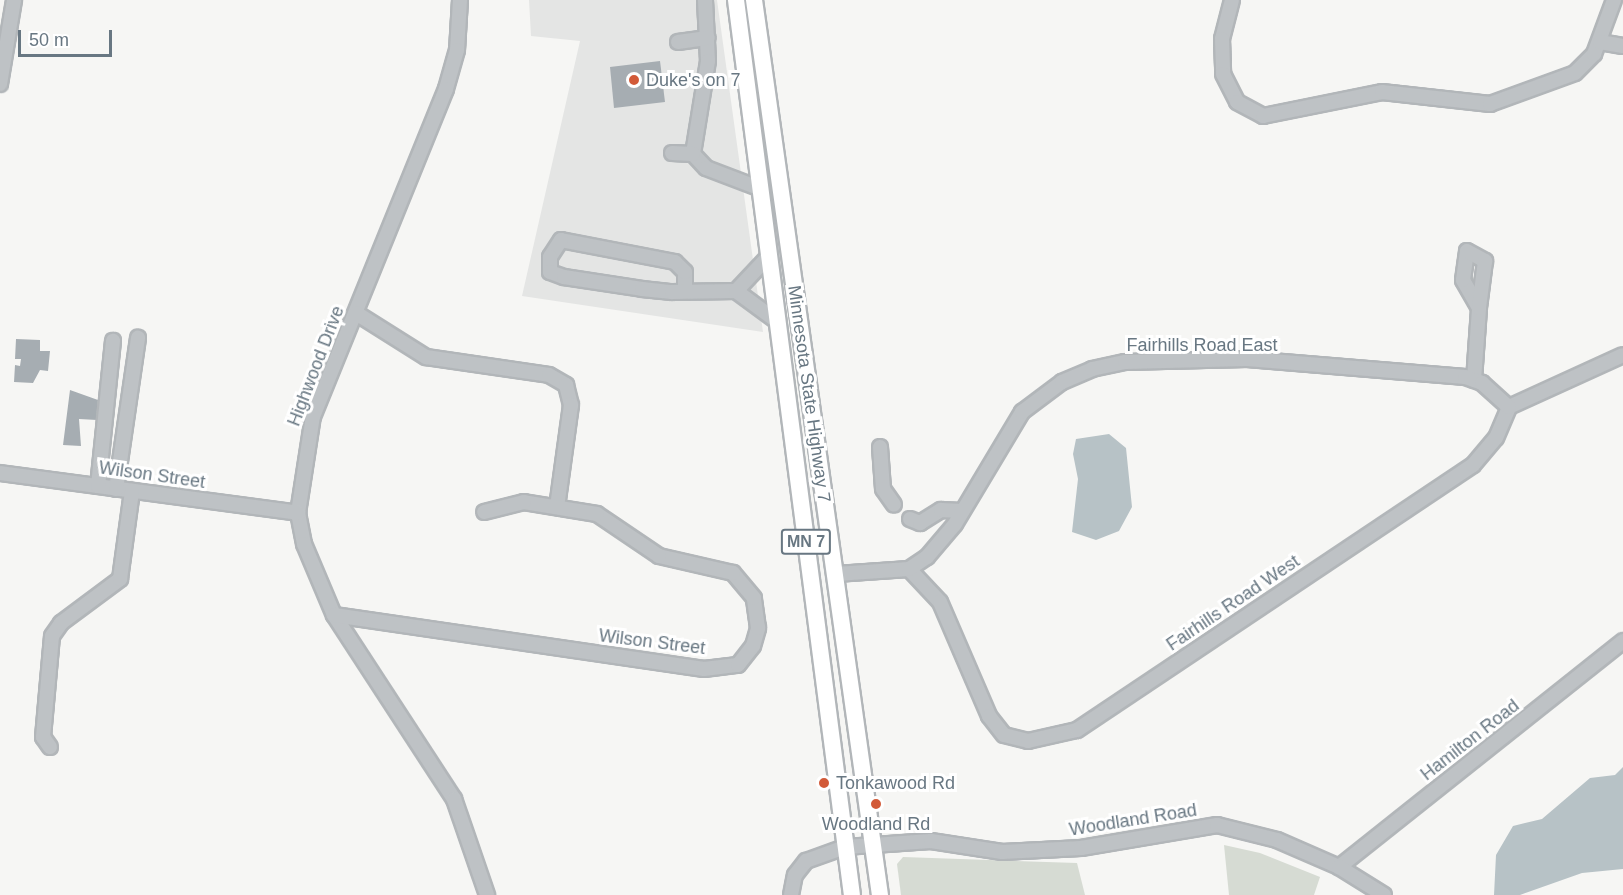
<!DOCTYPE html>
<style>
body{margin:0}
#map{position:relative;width:1623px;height:895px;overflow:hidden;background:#f6f6f4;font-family:Helvetica,sans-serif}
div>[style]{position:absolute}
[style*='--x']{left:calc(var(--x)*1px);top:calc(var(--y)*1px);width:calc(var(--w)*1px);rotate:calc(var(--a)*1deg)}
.built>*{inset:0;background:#e4e5e4}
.green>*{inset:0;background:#d6dbd3}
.water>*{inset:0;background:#b7c2c6}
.building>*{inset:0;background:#a6adb2}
.roads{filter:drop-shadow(2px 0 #b2b6b9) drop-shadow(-2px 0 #b2b6b9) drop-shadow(0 2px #b2b6b9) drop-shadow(0 -2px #b2b6b9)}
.minor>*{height:14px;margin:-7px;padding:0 7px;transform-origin:7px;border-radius:7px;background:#bec2c5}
.major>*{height:16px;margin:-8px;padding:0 8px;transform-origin:8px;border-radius:8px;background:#fff}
.dots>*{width:16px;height:16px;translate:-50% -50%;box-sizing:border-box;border:3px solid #fff;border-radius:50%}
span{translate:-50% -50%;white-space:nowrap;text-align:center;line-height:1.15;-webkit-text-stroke:6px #fff;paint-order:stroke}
.shield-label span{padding:2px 4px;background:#fff;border:2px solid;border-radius:4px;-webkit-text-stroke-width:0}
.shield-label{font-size:16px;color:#687782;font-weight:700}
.poi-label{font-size:18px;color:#687782}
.left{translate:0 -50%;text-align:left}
.street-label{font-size:18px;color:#687782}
.scale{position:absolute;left:18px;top:30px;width:94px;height:27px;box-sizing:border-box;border:3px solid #687782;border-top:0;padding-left:8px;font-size:18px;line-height:21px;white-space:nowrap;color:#687782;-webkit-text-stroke:4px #fff;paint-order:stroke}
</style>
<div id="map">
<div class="built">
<div style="clip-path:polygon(529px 0,717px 0,763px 332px,522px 296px,580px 41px,531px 36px)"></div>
</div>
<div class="green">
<div style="clip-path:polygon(1224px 845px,1260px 853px,1320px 877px,1314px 895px,1229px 895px)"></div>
<div style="clip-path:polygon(903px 857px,1077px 863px,1085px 895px,901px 895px,897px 864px)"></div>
</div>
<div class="water">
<div style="clip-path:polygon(1109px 434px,1126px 448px,1132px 507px,1119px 531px,1096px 540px,1072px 532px,1078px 479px,1073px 454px,1076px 439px)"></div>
<div style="clip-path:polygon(1623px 767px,1623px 869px,1582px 873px,1520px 895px,1494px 895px,1496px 855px,1513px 826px,1542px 819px,1590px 778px,1615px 775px)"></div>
</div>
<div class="building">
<div style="clip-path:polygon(660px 61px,665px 102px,614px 108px,610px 67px)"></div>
<div style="clip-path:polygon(16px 339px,40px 340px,40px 351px,50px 351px,48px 371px,40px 370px,33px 383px,14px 382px,15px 365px,20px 366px,21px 359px,15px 359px)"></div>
<div style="clip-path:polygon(70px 390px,98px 400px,97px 420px,79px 419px,81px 446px,63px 445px)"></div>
</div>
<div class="roads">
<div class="minor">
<div style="--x:460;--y:0;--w:50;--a:93.4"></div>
<div style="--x:457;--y:50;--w:41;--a:105.8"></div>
<div style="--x:446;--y:89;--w:353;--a:112.1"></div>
<div style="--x:313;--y:416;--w:98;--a:98.8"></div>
<div style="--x:298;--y:513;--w:32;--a:79"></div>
<div style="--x:304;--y:544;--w:77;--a:67.1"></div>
<div style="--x:334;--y:615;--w:220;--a:56.9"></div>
<div style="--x:454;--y:799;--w:102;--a:71"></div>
<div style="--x:705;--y:0;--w:61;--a:87.2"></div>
<div style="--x:708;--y:61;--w:94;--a:99.2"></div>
<div style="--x:693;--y:154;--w:19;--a:47"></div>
<div style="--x:706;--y:168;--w:59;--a:20.9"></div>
<div style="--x:1232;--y:0;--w:40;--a:104.4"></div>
<div style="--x:1222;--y:39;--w:35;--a:88"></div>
<div style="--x:1223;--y:74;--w:31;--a:63"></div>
<div style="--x:1237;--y:102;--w:30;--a:28"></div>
<div style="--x:1263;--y:116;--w:121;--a:-11.4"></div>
<div style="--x:1382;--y:92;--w:109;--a:6.3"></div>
<div style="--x:1490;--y:104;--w:90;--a:-20"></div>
<div style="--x:1575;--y:73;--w:27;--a:-45"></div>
<div style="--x:1594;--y:54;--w:58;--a:-69.7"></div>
<div style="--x:678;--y:42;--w:30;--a:-8"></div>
<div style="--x:1600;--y:42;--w:23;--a:10"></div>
<div style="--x:0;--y:84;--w:85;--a:-80.5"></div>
<div style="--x:672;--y:153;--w:21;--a:3"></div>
<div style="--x:685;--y:291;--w:19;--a:-90"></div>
<div style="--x:685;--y:272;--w:14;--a:-135"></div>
<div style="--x:675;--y:262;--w:116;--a:-169.1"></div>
<div style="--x:561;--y:240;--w:20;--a:123"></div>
<div style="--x:550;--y:257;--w:15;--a:90"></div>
<div style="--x:550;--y:272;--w:15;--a:20"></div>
<div style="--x:564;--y:277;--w:79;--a:8.7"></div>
<div style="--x:642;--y:289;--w:30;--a:6"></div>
<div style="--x:672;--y:292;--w:64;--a:-0.9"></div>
<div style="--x:736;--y:291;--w:52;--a:36.4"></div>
<div style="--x:736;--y:291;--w:48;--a:-46.7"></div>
<div style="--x:356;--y:313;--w:83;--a:32.2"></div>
<div style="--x:426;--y:357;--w:124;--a:8.3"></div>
<div style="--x:549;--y:375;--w:20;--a:30"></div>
<div style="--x:566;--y:385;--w:21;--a:76"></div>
<div style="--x:571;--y:405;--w:103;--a:97.8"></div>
<div style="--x:1474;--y:380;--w:72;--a:-86"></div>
<div style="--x:1479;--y:308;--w:32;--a:-120"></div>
<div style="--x:1463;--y:280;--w:29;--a:-82"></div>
<div style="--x:1467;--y:251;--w:21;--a:29"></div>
<div style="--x:1485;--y:261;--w:47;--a:97.3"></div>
<div style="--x:880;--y:447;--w:42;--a:85.9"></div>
<div style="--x:883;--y:489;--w:19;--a:55"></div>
<div style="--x:0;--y:473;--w:301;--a:7.6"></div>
<div style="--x:98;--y:486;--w:146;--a:-84.1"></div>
<div style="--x:116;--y:489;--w:153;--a:-81.7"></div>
<div style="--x:910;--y:519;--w:11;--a:22"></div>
<div style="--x:920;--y:523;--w:25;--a:-32"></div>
<div style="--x:941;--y:510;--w:21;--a:3"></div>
<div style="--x:909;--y:569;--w:45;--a:46.8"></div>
<div style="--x:940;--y:602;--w:124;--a:66.7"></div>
<div style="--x:989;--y:716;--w:24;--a:52"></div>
<div style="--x:1004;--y:735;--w:25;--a:14"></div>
<div style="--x:1028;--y:741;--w:50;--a:-12.7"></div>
<div style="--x:1077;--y:730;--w:476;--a:-33.8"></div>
<div style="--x:1473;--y:465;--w:35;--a:-50"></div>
<div style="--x:1496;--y:438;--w:34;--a:-67"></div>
<div style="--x:1509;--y:407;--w:125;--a:-24.5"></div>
<div style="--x:836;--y:574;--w:73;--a:-3.9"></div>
<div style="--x:909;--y:569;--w:22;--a:-34"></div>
<div style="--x:927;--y:557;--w:43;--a:-49.7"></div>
<div style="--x:955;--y:524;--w:131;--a:-59.1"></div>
<div style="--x:1022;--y:412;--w:50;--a:-36.9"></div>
<div style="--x:1062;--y:382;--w:33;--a:-23"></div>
<div style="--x:1092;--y:369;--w:34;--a:-12"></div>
<div style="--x:1125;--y:362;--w:122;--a:-1.4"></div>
<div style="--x:1247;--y:359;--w:219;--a:4.7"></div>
<div style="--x:1465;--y:377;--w:18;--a:19"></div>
<div style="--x:1482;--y:383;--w:36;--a:42"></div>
<div style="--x:334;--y:615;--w:374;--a:8.3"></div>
<div style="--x:704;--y:669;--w:34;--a:-7"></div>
<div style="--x:738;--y:665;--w:24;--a:-52"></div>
<div style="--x:753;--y:646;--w:19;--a:-74"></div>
<div style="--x:758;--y:628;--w:30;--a:-98"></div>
<div style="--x:754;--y:598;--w:33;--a:-130"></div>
<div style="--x:733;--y:573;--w:76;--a:-167.1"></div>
<div style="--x:659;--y:556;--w:75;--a:-145.9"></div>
<div style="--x:597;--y:514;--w:74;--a:-170.7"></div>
<div style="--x:524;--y:502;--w:41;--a:166"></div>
<div style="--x:50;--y:747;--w:12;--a:-125"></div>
<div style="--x:43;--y:737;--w:101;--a:-84.9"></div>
<div style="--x:52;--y:636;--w:16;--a:-55"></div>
<div style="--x:61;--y:623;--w:74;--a:-36.7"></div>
<div style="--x:120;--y:579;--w:89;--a:-82.2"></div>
<div style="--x:1339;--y:867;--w:363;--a:-38.5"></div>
<div style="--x:791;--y:895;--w:20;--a:-79"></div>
<div style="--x:795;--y:875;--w:18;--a:-52"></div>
<div style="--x:806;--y:861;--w:41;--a:-19.7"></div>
<div style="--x:845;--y:847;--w:86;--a:-4"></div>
<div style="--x:931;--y:841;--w:72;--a:8.8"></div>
<div style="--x:1002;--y:852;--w:79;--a:-2.9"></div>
<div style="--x:1081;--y:848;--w:138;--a:-9.6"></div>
<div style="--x:1217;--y:825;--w:62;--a:14"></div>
<div style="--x:1277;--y:840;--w:68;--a:23.5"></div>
<div style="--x:1339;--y:867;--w:53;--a:31.9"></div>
</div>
<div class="major">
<div style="--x:736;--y:0;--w:902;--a:82.62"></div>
<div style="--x:754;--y:0;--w:904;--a:81.99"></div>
</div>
</div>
<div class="dots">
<div style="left:634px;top:80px;background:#d25a38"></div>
<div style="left:824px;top:783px;background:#d25a38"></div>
<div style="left:876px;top:804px;background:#d25a38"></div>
</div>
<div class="shield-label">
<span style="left:806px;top:542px">MN 7</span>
</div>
<div class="poi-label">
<span class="left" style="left:646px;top:80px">Duke's on 7</span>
<span class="left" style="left:836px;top:783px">Tonkawood Rd</span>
<span style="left:876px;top:824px">Woodland Rd</span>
</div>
<div class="street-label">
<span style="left:1202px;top:345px">Fairhills Road East</span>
<span style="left:316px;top:366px;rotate:-69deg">Highwood Drive</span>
<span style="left:809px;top:394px;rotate:82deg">Minnesota State Highway 7</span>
<span style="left:152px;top:475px;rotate:8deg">Wilson Street</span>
<span style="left:1233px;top:603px;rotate:-34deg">Fairhills Road West</span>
<span style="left:652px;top:642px;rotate:7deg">Wilson Street</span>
<span style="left:1470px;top:740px;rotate:-38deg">Hamilton Road</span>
<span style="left:1133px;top:820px;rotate:-9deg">Woodland Road</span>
</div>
<div class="scale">50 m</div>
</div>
